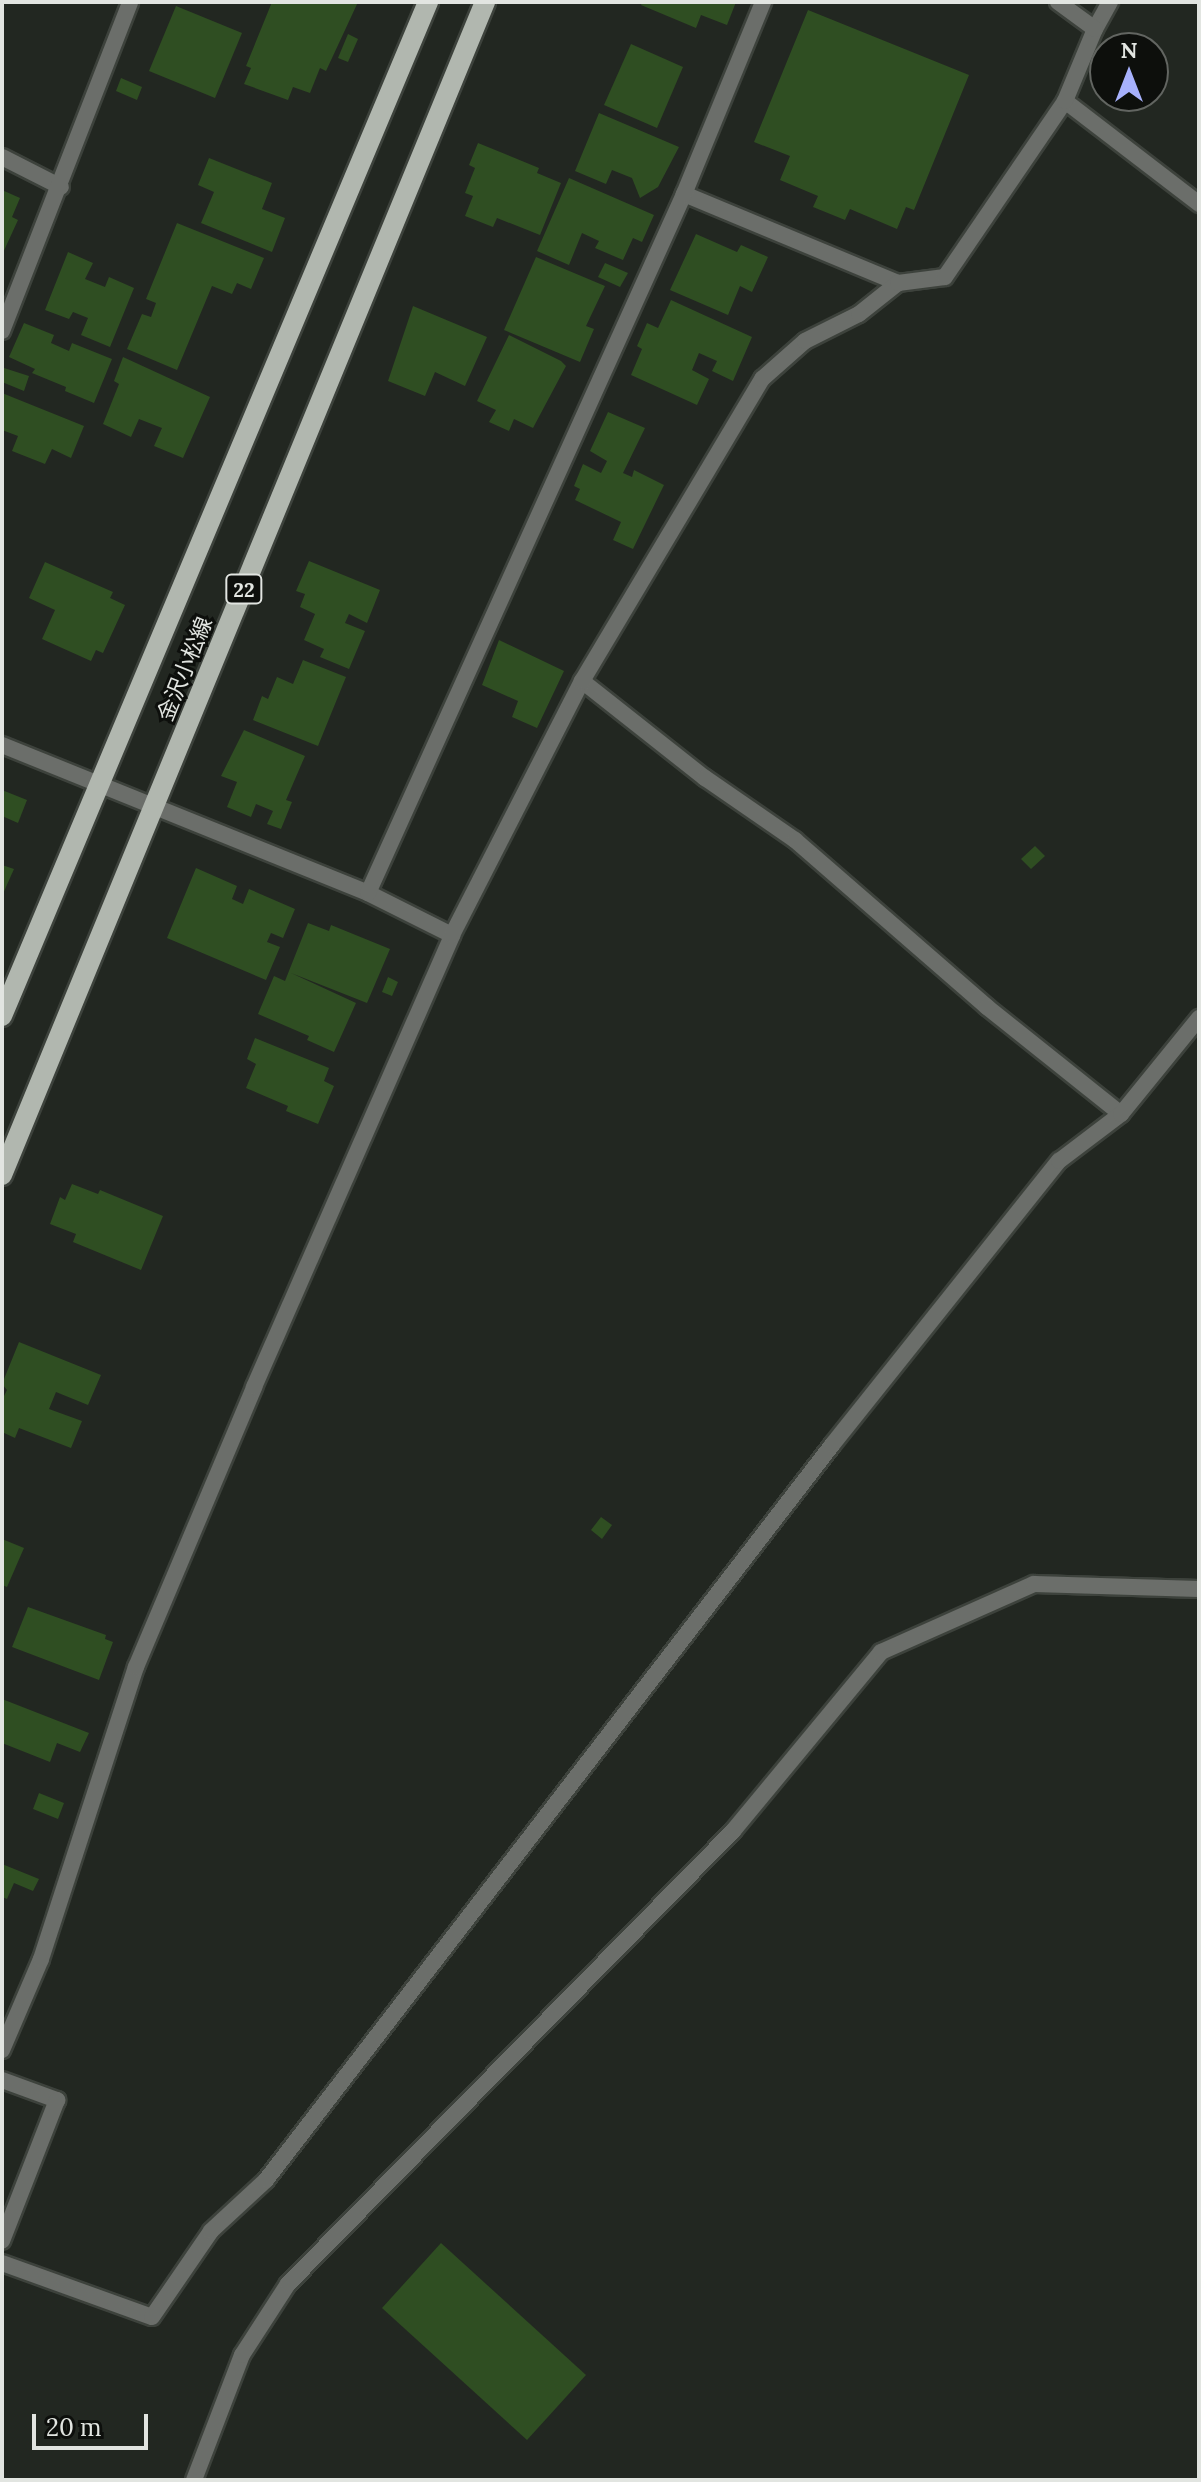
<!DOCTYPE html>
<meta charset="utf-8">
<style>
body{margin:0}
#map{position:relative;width:1201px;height:2482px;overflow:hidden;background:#222721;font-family:Lora,"Noto Sans JP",serif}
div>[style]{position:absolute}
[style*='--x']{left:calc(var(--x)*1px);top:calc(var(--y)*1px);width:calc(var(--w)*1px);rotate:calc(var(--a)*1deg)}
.building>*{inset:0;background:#2f4e22}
.roads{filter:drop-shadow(2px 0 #3d423c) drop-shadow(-2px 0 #3d423c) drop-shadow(0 2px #3d423c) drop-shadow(0 -2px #3d423c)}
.minor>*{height:16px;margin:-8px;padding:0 8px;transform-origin:8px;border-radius:8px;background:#6b6e6a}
.primary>*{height:20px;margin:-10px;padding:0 10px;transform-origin:10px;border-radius:10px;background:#b1b7af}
span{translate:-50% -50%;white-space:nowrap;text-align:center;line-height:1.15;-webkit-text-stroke:6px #0d0f0c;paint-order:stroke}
.shield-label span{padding:2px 6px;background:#0d0f0c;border:2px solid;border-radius:6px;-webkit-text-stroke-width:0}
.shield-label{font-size:20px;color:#e2e5e1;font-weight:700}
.street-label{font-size:22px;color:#e2e5e1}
.frame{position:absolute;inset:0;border:4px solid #e2e5e1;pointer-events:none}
.north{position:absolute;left:1089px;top:32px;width:80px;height:80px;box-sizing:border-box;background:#0d0f0c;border:2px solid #626561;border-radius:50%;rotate:0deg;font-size:22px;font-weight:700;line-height:32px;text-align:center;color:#e2e5e1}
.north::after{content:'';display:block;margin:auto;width:28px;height:36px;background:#a7b1fc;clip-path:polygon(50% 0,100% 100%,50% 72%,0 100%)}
.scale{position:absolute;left:32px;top:2414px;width:116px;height:36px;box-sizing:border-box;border:4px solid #e2e5e1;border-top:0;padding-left:10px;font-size:24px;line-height:28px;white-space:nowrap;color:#e2e5e1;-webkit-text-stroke:6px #0d0f0c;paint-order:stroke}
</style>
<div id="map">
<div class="building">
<div style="clip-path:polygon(272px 2px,358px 2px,326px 71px,320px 68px,310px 93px,293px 87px,288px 100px,244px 84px,251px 68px,246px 66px)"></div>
<div style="clip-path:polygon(642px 2px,736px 2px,727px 25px,701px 15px,696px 28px,641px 5px)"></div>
<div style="clip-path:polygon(176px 6px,242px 33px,215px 98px,149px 71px)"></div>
<div style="clip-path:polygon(808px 10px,969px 75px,914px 210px,906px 207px,897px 229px,850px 209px,845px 220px,813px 207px,818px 196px,780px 180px,790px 156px,754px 142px)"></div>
<div style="clip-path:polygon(348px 34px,358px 39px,348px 62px,338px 58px)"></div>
<div style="clip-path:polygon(631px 44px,683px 67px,657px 128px,604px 105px)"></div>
<div style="clip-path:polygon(121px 78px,142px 87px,137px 100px,116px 91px)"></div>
<div style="clip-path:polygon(599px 113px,679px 147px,658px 187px,640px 198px,632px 178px,612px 170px,606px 184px,575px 171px)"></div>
<div style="clip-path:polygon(478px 143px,539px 168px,537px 173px,561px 183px,540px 235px,497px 218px,493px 227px,465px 216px,473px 196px,465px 193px,475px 168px,469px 165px)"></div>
<div style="clip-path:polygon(209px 158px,272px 183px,262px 209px,285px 218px,272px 252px,201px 223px,214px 192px,198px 185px)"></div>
<div style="clip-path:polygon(569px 178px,654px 215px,642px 242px,633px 238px,623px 260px,595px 248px,599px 241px,582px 233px,569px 265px,537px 251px)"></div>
<div style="clip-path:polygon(2px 190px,20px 198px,12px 217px,18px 220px,2px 255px)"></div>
<div style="clip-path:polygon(177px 223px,264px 258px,251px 289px,237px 283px,232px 294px,212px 286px,177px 370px,127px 349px,142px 314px,151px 317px,156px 303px,146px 299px)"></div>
<div style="clip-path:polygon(696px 234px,737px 252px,741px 245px,768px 257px,752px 292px,740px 286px,728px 315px,670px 290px)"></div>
<div style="clip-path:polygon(68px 252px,93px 263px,85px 279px,105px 287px,109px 277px,134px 288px,110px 347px,81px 335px,88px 318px,73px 312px,69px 319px,45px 310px)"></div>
<div style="clip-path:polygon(536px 257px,605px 286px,586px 326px,594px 329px,580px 362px,504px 330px)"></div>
<div style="clip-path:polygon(605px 263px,628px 273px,620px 287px,598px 277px)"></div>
<div style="clip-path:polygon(671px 300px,752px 337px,733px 381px,712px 371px,717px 361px,699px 353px,692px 370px,709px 379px,697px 405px,631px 375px,642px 349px,637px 346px,647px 323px,658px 328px)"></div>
<div style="clip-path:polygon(413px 306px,487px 337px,465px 386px,435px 372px,425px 396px,388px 381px)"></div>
<div style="clip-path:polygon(24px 323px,54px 335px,51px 343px,69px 351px,72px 343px,112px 359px,94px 403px,65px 391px,66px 387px,32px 373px,35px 369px,9px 357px)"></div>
<div style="clip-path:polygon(509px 335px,561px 361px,566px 366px,533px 428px,514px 419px,509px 431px,489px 422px,496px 410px,477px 401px)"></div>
<div style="clip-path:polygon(123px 357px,210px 397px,183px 458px,154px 446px,162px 428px,139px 419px,131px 437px,103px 424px,119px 384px,114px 381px)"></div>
<div style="clip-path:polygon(4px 368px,29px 376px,24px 391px,2px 382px)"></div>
<div style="clip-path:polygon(2px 393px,84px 426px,71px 458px,52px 449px,45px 464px,12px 451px,18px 436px,2px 430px)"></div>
<div style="clip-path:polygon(608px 412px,645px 428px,623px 473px,632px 477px,634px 470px,664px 485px,633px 549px,613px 540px,621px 522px,575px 500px,580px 489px,574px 486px,583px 464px,601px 473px,607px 461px,590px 451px)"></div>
<div style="clip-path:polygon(309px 561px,380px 590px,367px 623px,349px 614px,345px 623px,365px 631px,349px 669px,320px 657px,324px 649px,304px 640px,315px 614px,300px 607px,305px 594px,296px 591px)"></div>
<div style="clip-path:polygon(45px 562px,113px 592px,110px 598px,125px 605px,103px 653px,96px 650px,91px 661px,42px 639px,55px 610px,29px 598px)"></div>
<div style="clip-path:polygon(499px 640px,564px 671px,537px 728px,512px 717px,518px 701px,482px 685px)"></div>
<div style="clip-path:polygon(303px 660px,346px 677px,318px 746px,253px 720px,262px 696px,268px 699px,277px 677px,293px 684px)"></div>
<div style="clip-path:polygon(244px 730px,305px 756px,286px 800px,292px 802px,281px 829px,267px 824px,273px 811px,256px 804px,251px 817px,227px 807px,237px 782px,221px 776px)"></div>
<div style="clip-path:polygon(2px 790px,27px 800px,18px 823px,2px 816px)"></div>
<div style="clip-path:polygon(1035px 846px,1045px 856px,1031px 869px,1021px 859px)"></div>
<div style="clip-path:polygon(2px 865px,14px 869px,2px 896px)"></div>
<div style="clip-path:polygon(196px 868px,237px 886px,232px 899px,243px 904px,249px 889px,295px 909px,283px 938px,271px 933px,267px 942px,280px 947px,266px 980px,167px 938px)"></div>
<div style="clip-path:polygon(308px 923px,329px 931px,331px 925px,390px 949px,367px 1003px,291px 973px,356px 1003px,334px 1052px,307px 1040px,309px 1036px,258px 1014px,274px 976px,285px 981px)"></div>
<div style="clip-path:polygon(388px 977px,398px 982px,392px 996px,382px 992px)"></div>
<div style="clip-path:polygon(255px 1038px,329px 1068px,324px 1081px,334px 1086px,318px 1124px,286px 1111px,288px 1106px,246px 1088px,256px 1064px,247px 1059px)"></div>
<div style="clip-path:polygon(72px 1184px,98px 1194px,100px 1190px,163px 1216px,141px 1270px,73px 1242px,76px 1234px,50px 1224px,60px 1197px,65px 1200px)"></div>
<div style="clip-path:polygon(19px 1342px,101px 1375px,88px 1405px,56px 1392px,49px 1409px,82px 1421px,71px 1448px,19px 1428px,15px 1438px,2px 1432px,2px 1400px,7px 1390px,2px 1384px)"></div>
<div style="clip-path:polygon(601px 1517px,612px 1525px,602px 1539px,591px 1530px)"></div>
<div style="clip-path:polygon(2px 1539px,24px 1548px,7px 1587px,2px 1585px)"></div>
<div style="clip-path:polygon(28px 1607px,106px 1635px,105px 1639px,113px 1642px,99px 1680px,12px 1647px)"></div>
<div style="clip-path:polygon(2px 1699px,89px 1733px,80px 1752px,57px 1743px,50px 1762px,2px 1743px)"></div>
<div style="clip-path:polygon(39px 1793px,64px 1803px,58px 1819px,33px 1809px)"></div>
<div style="clip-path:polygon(2px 1864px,39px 1879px,33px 1891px,14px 1883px,7px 1899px,2px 1897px)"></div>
<div style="clip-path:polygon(441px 2243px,586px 2375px,527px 2440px,382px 2308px)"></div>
</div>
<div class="roads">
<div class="minor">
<div style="--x:1095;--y:29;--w:31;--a:-61"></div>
<div style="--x:1065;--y:101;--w:169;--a:37.5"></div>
<div style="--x:2;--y:157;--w:66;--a:27"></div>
<div style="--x:684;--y:194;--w:232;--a:22.6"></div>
<div style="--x:2;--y:331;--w:353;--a:-68.7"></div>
<div style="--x:582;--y:681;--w:157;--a:38.3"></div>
<div style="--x:705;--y:778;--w:109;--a:34.6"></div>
<div style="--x:795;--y:840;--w:254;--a:41"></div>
<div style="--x:987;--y:1007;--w:171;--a:38.6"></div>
<div style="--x:2;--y:745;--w:395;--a:22"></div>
<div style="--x:368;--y:893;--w:94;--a:26.6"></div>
<div style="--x:368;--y:893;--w:767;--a:-65.67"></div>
<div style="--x:684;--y:194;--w:208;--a:-67.6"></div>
<div style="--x:2;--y:2050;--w:99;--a:-66.8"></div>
<div style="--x:41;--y:1959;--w:307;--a:-72"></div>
<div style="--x:136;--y:1667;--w:304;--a:-67.1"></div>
<div style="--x:254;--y:1387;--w:493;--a:-66.3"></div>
<div style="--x:452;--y:935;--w:285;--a:-62.9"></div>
<div style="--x:582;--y:681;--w:352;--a:-59.2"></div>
<div style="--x:762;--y:379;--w:57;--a:-41.5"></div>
<div style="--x:805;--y:341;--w:60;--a:-26.6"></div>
<div style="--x:859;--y:314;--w:50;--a:-38.5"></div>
<div style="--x:898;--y:283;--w:47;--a:-7.3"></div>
<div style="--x:945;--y:277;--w:213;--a:-55.7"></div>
<div style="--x:1065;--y:101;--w:78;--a:-67.4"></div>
<div style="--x:1095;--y:29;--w:46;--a:-143.9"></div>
<div style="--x:2;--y:2080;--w:59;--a:20"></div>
<div style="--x:57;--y:2100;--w:151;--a:111.3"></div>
<div style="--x:2;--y:2263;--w:159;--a:19.8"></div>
<div style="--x:152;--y:2317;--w:104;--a:-55.5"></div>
<div style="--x:211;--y:2231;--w:75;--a:-42.8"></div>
<div style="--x:266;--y:2180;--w:928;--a:-52.4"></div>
<div style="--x:832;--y:1445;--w:364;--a:-51.4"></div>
<div style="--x:1059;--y:1161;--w:78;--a:-37.2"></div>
<div style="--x:1121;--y:1114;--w:124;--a:-50.9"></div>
<div style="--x:194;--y:2480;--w:134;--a:-69"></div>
<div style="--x:242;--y:2355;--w:85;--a:-57.1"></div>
<div style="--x:288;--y:2284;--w:635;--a:-45.51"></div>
<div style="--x:733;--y:1831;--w:232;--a:-50.4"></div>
<div style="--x:881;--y:1652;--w:167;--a:-24"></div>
<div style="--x:1034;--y:1584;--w:165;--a:1.7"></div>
</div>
<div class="primary">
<div style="--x:2;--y:1016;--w:1100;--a:-67.21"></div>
<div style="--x:2;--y:1175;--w:1269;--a:-67.62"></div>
</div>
</div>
<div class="shield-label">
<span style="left:244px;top:589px">22</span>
</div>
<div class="street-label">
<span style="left:185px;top:669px;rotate:-68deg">金沢小松線</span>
</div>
<div class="frame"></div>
<div class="north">N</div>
<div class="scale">20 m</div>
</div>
